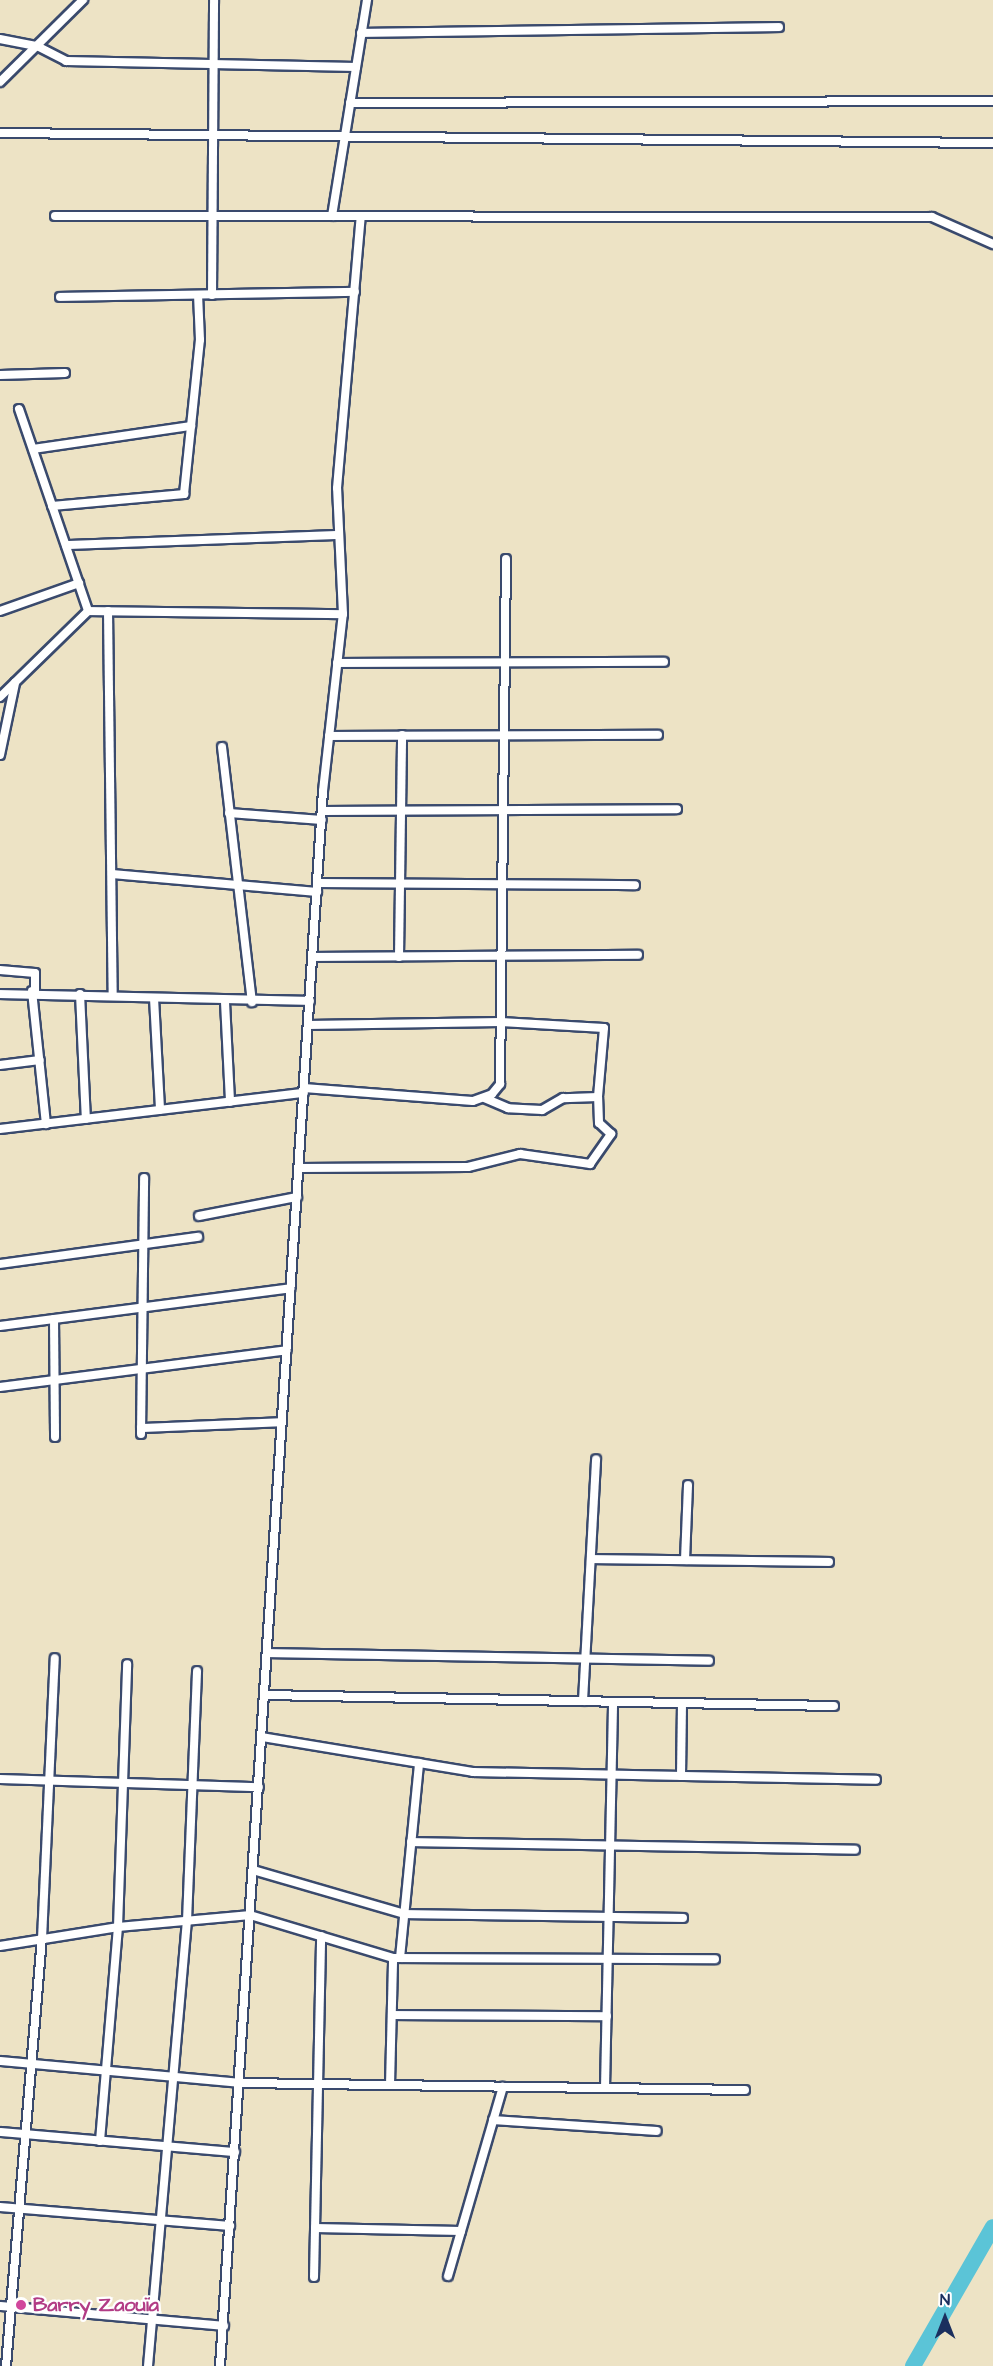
<!DOCTYPE html>
<meta charset="utf-8">
<style>
body{margin:0}
#map{position:relative;width:993px;height:2366px;overflow:hidden;background:#ede3c5;font-family:"Architects Daughter",sans-serif}
div>[style]{position:absolute}
[style*='--x']{left:calc(var(--x)*1px);top:calc(var(--y)*1px);width:calc(var(--w)*1px);rotate:calc(var(--a)*1deg)}
.river>*{height:16px;margin:-8px;padding:0 8px;transform-origin:8px;border-radius:8px;background:#5bc4d7}
.roads{filter:drop-shadow(2px 0 #3a4a6d) drop-shadow(-2px 0 #3a4a6d) drop-shadow(0 2px #3a4a6d) drop-shadow(0 -2px #3a4a6d)}
.minor>*{height:8px;margin:-4px;padding:0 4px;transform-origin:4px;border-radius:4px;background:#fff}
.dots>*{width:16px;height:16px;translate:-50% -50%;box-sizing:border-box;border:3px solid #fff;border-radius:50%}
span{translate:-50% -50%;white-space:nowrap;text-align:center;line-height:1.15;-webkit-text-stroke:4.5px #fff;paint-order:stroke}
.hotel-label{font-size:20px;color:#b23c85;font-weight:700}
.left{translate:0 -50%;text-align:left}
.north{position:absolute;left:915px;top:2288px;width:60px;height:60px;-webkit-text-stroke:4px #fff;paint-order:stroke;rotate:0deg;font-size:16px;font-weight:700;line-height:24px;text-align:center;color:#1b2f5e}
.north::after{content:'';display:block;margin:auto;width:21px;height:27px;background:#1b2f5e;clip-path:polygon(50% 0,100% 100%,50% 72%,0 100%)}
</style>
<div id="map">
<div class="river">
<div style="--x:913;--y:2366;--w:160;--a:-60.1"></div>
</div>
<div class="roads">
<div class="minor">
<div style="--x:361;--y:33;--w:418;--a:-0.8"></div>
<div style="--x:0;--y:39;--w:38;--a:11"></div>
<div style="--x:37;--y:46;--w:33;--a:27"></div>
<div style="--x:66;--y:61;--w:290;--a:1.2"></div>
<div style="--x:0;--y:82;--w:117;--a:-44.7"></div>
<div style="--x:350;--y:103;--w:643;--a:-0.18"></div>
<div style="--x:0;--y:133;--w:993;--a:0.58"></div>
<div style="--x:55;--y:216;--w:877;--a:0.07"></div>
<div style="--x:932;--y:217;--w:67;--a:23.9"></div>
<div style="--x:332;--y:216;--w:219;--a:-80.8"></div>
<div style="--x:212;--y:295;--w:295;--a:-89.6"></div>
<div style="--x:60;--y:297;--w:295;--a:-1"></div>
<div style="--x:0;--y:375;--w:65;--a:-1.8"></div>
<div style="--x:19;--y:409;--w:213;--a:71.1"></div>
<div style="--x:33;--y:449;--w:160;--a:-8.3"></div>
<div style="--x:52;--y:506;--w:133;--a:-5.2"></div>
<div style="--x:184;--y:494;--w:155;--a:-84.1"></div>
<div style="--x:200;--y:340;--w:45;--a:-92.5"></div>
<div style="--x:66;--y:545;--w:273;--a:-2.1"></div>
<div style="--x:0;--y:611;--w:84;--a:-19.5"></div>
<div style="--x:108;--y:611;--w:385;--a:89.3"></div>
<div style="--x:337;--y:663;--w:327;--a:-0.2"></div>
<div style="--x:0;--y:697;--w:123;--a:-44.3"></div>
<div style="--x:88;--y:611;--w:255;--a:0.7"></div>
<div style="--x:329;--y:736;--w:329;--a:-0.2"></div>
<div style="--x:222;--y:747;--w:257;--a:83.3"></div>
<div style="--x:0;--y:755;--w:74;--a:-78.2"></div>
<div style="--x:322;--y:811;--w:355;--a:-0.3"></div>
<div style="--x:229;--y:813;--w:93;--a:4.3"></div>
<div style="--x:112;--y:874;--w:206;--a:5"></div>
<div style="--x:317;--y:883;--w:318;--a:0.4"></div>
<div style="--x:313;--y:957;--w:325;--a:-0.4"></div>
<div style="--x:399;--y:957;--w:222;--a:-89.2"></div>
<div style="--x:0;--y:970;--w:35;--a:5"></div>
<div style="--x:35;--y:973;--w:19;--a:90"></div>
<div style="--x:32;--y:991;--w:134;--a:84"></div>
<div style="--x:0;--y:994;--w:310;--a:1.3"></div>
<div style="--x:80;--y:994;--w:125;--a:87.3"></div>
<div style="--x:154;--y:998;--w:112;--a:86.9"></div>
<div style="--x:225;--y:1002;--w:100;--a:87.1"></div>
<div style="--x:308;--y:1025;--w:193;--a:-0.9"></div>
<div style="--x:501;--y:1022;--w:103;--a:3.3"></div>
<div style="--x:604;--y:1028;--w:69;--a:95"></div>
<div style="--x:598;--y:1097;--w:35;--a:178"></div>
<div style="--x:563;--y:1098;--w:24;--a:150"></div>
<div style="--x:542;--y:1110;--w:34;--a:-177"></div>
<div style="--x:508;--y:1108;--w:25;--a:-157"></div>
<div style="--x:0;--y:1065;--w:40;--a:-7.1"></div>
<div style="--x:304;--y:1088;--w:169;--a:4.4"></div>
<div style="--x:473;--y:1101;--w:20;--a:-20"></div>
<div style="--x:492;--y:1094;--w:13;--a:-51"></div>
<div style="--x:500;--y:1084;--w:525;--a:-89.35"></div>
<div style="--x:0;--y:1129;--w:306;--a:-6.8"></div>
<div style="--x:299;--y:1168;--w:169;--a:-0.3"></div>
<div style="--x:468;--y:1167;--w:54;--a:-14"></div>
<div style="--x:520;--y:1154;--w:71;--a:8.1"></div>
<div style="--x:590;--y:1164;--w:37;--a:-55"></div>
<div style="--x:611;--y:1134;--w:16;--a:-137"></div>
<div style="--x:599;--y:1123;--w:26;--a:-92"></div>
<div style="--x:199;--y:1216;--w:100;--a:-11"></div>
<div style="--x:0;--y:1264;--w:200;--a:-7.8"></div>
<div style="--x:54;--y:1319;--w:118;--a:89.5"></div>
<div style="--x:0;--y:1326;--w:293;--a:-7.4"></div>
<div style="--x:0;--y:1387;--w:289;--a:-7.3"></div>
<div style="--x:141;--y:1428;--w:141;--a:-2.4"></div>
<div style="--x:141;--y:1434;--w:256;--a:-89.3"></div>
<div style="--x:591;--y:1559;--w:238;--a:0.7"></div>
<div style="--x:685;--y:1560;--w:75;--a:-87.7"></div>
<div style="--x:268;--y:1653;--w:441;--a:1"></div>
<div style="--x:265;--y:1695;--w:569;--a:1.11"></div>
<div style="--x:583;--y:1701;--w:242;--a:-86.9"></div>
<div style="--x:262;--y:1737;--w:214;--a:9.4"></div>
<div style="--x:473;--y:1772;--w:403;--a:1.1"></div>
<div style="--x:681;--y:1776;--w:73;--a:-89.2"></div>
<div style="--x:0;--y:1779;--w:259;--a:1.8"></div>
<div style="--x:411;--y:1842;--w:444;--a:1"></div>
<div style="--x:253;--y:1870;--w:157;--a:16.2"></div>
<div style="--x:404;--y:1914;--w:279;--a:0.8"></div>
<div style="--x:0;--y:1946;--w:120;--a:-9.1"></div>
<div style="--x:118;--y:1927;--w:133;--a:-5.2"></div>
<div style="--x:250;--y:1915;--w:149;--a:16.7"></div>
<div style="--x:393;--y:1958;--w:322;--a:0.2"></div>
<div style="--x:400;--y:1958;--w:196;--a:-84.4"></div>
<div style="--x:392;--y:2015;--w:215;--a:0.3"></div>
<div style="--x:0;--y:2061;--w:241;--a:5.2"></div>
<div style="--x:240;--y:2083;--w:505;--a:0.79"></div>
<div style="--x:390;--y:2085;--w:127;--a:-88.6"></div>
<div style="--x:605;--y:2088;--w:386;--a:-88.8"></div>
<div style="--x:493;--y:2120;--w:164;--a:3.8"></div>
<div style="--x:0;--y:2132;--w:236;--a:4.9"></div>
<div style="--x:100;--y:2141;--w:215;--a:-85.2"></div>
<div style="--x:118;--y:1927;--w:263;--a:-88"></div>
<div style="--x:0;--y:2207;--w:231;--a:4.7"></div>
<div style="--x:315;--y:2228;--w:146;--a:1.2"></div>
<div style="--x:448;--y:2276;--w:197;--a:-73.8"></div>
<div style="--x:314;--y:2277;--w:341;--a:-88.8"></div>
<div style="--x:0;--y:2306;--w:225;--a:5.1"></div>
<div style="--x:6;--y:2366;--w:429;--a:-85.2"></div>
<div style="--x:42;--y:1939;--w:281;--a:-87.4"></div>
<div style="--x:148;--y:2366;--w:447;--a:-85"></div>
<div style="--x:187;--y:1921;--w:250;--a:-87.7"></div>
<div style="--x:220;--y:2366;--w:1578;--a:-86.26"></div>
<div style="--x:323;--y:791;--w:178;--a:-83.6"></div>
<div style="--x:343;--y:614;--w:126;--a:-92.7"></div>
<div style="--x:337;--y:488;--w:273;--a:-85"></div>
</div>
</div>
<div class="dots">
<div style="left:21px;top:2305px;background:#d1479c"></div>
</div>
<div class="hotel-label">
<span class="left" style="left:33px;top:2305px">Barry Zaouïa</span>
</div>
<div class="north">N</div>
</div>
